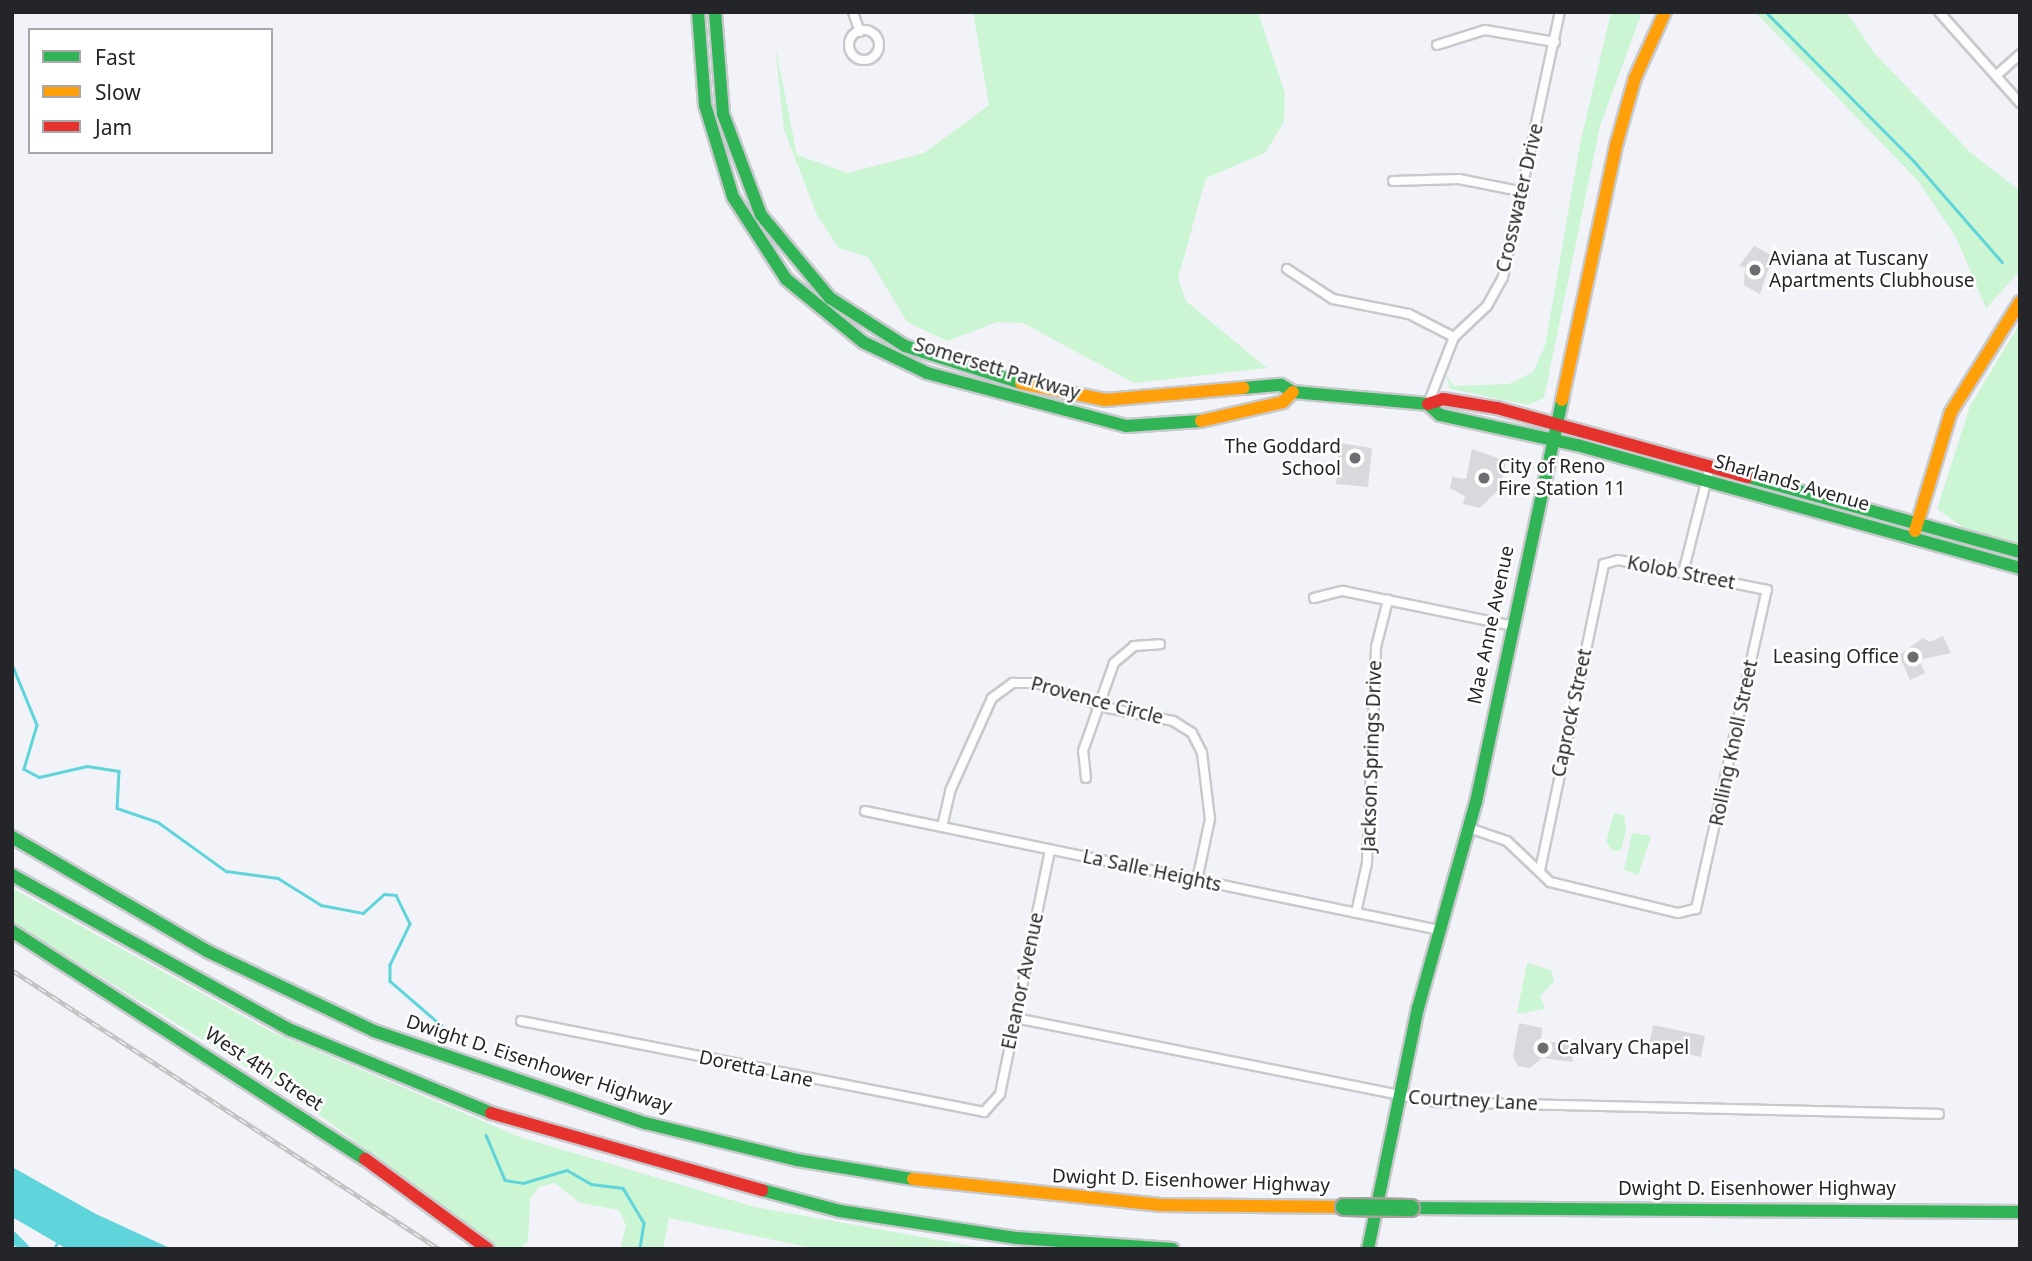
<!DOCTYPE html>
<style>
body{margin:0}
#map{position:relative;width:2032px;height:1261px;overflow:hidden;background:#f2f3f8;font-family:"Noto Sans",sans-serif}
div>[style]{position:absolute}
[style*='--x']{left:calc(var(--x)*1px);top:calc(var(--y)*1px);width:calc(var(--w)*1px);rotate:calc(var(--a)*1deg)}
.green>*{inset:0;background:#cbf5d3}
.water>*{inset:0;background:#5fd5db}
.stream>*{height:2.5px;margin:-1.25px;padding:0 1.25px;transform-origin:1.25px;border-radius:1.25px;background:#5fd5db}
.canal>*{height:10px;margin:-5px;padding:0 5px;transform-origin:5px;border-radius:5px;background:#5fd5db}
.building>*{inset:0;background:#d8d9dd}
.roads{filter:drop-shadow(2px 0 #c8c9cd) drop-shadow(-2px 0 #c8c9cd) drop-shadow(0 2px #c8c9cd) drop-shadow(0 -2px #c8c9cd)}
.street>*{height:8px;margin:-4px;padding:0 4px;transform-origin:4px;border-radius:4px;background:#fdfdfe}
.street>.ring{margin:-4px;padding:0;box-sizing:content-box;background:none;border:8px solid #fdfdfe;border-radius:50%}
.fast>*{height:12px;margin:-6px;padding:0 6px;transform-origin:6px;border-radius:6px;background:#30b455}
.slow>*{height:12px;margin:-6px;padding:0 6px;transform-origin:6px;border-radius:6px;background:#ff9f0a}
.jam>*{height:12px;margin:-6px;padding:0 6px;transform-origin:6px;border-radius:6px;background:#e5322d}
.rail>*{height:5px;margin-top:-2.5px;transform-origin:0;background:repeating-linear-gradient(90deg,#fff 0 8px,#c2c3c3 0 16px);box-sizing:border-box;border-block:2px solid #c2c3c3}
.bridges{filter:drop-shadow(2px 0 #a7a29d) drop-shadow(-2px 0 #a7a29d) drop-shadow(0 2px #a7a29d) drop-shadow(0 -2px #a7a29d)}
.fast-bridge>*{height:16px;margin:-8px;padding:0 8px;transform-origin:8px;border-radius:8px;background:#30b455}
.dots>*{width:19px;height:19px;translate:-50% -50%;box-sizing:border-box;border:4px solid #fff;border-radius:50%}
span{translate:-50% -50%;white-space:nowrap;text-align:center;line-height:1.15;-webkit-text-stroke:5px #fff;paint-order:stroke}
.street-label{font-size:19px;color:#242528}
.poi-label{font-size:19px;color:#242528}
.left{translate:0 -50%;text-align:left}
.right{translate:-100% -50%;text-align:right}
.frame{position:absolute;inset:0;border:14px solid #242528;pointer-events:none}
.legend{position:absolute;left:28px;top:28px;width:245px;height:126px;box-sizing:border-box;background:#fff;border:2px solid #a7a8a9;margin:0;padding:9px 12px;list-style:none;font-size:21px;color:#242528}
.legend li{display:flex;align-items:center;gap:14px;height:35px}
.legend b{width:35px;border:2px solid #a7a8a9}
</style>
<div id="map">
<div class="green">
<div style="clip-path:polygon(973px 12px,1258px 12px,1285px 93px,1284px 122px,1265px 153px,1206px 178px,1178px 278px,1186px 301px,1267px 368px,1134px 383px,1023px 323px,997px 322px,947px 341px,907px 322px,868px 257px,839px 248px,817px 215px,784px 130px,775px 45px,797px 155px,848px 173px,924px 153px,989px 105px)"></div>
<div style="clip-path:polygon(1611px 12px,1642px 12px,1600px 126px,1544px 398px,1528px 405px,1450px 389px,1446px 375px,1454px 386px,1509px 384px,1533px 372px,1545px 346px,1580px 144px)"></div>
<div style="clip-path:polygon(1755px 12px,1846px 12px,1875px 54px,1970px 152px,2020px 191px,2020px 271px,1986px 308px,1956px 237px,1919px 182px)"></div>
<div style="clip-path:polygon(2020px 323px,2020px 543px,1964px 528px,1937px 509px,1970px 406px)"></div>
<div style="clip-path:polygon(1614px 813px,1624px 815px,1626px 829px,1621px 850px,1613px 851px,1606px 842px)"></div>
<div style="clip-path:polygon(1632px 833px,1651px 836px,1638px 875px,1624px 870px)"></div>
<div style="clip-path:polygon(12px 888px,270px 1031px,520px 1137px,755px 1207px,989px 1249px,817px 1249px,669px 1218px,663px 1249px,620px 1249px,626px 1225px,619px 1210px,580px 1203px,555px 1183px,539px 1187px,530px 1199px,528px 1241px,520px 1249px,498px 1249px,297px 1098px,12px 922px)"></div>
<div style="clip-path:polygon(1527px 963px,1551px 970px,1554px 981px,1540px 996px,1545px 1009px,1517px 1014px)"></div>
</div>
<div class="water">
<div style="clip-path:polygon(12px 1167px,96px 1214px,172px 1249px,67px 1249px,12px 1217px)"></div>
</div>
<div class="stream">
<div style="--x:1766;--y:12;--w:210;--a:45.2"></div>
<div style="--x:1914;--y:161;--w:134;--a:48.9"></div>
<div style="--x:12;--y:664;--w:66;--a:67.7"></div>
<div style="--x:37;--y:725;--w:46;--a:106.5"></div>
<div style="--x:24;--y:769;--w:17;--a:28"></div>
<div style="--x:39;--y:777;--w:49;--a:-12.9"></div>
<div style="--x:87;--y:766;--w:32;--a:9"></div>
<div style="--x:119;--y:771;--w:37;--a:93"></div>
<div style="--x:117;--y:808;--w:43;--a:18.9"></div>
<div style="--x:158;--y:822;--w:84;--a:35.8"></div>
<div style="--x:226;--y:871;--w:52;--a:7.7"></div>
<div style="--x:278;--y:878;--w:51;--a:32.1"></div>
<div style="--x:321;--y:905;--w:43;--a:10.8"></div>
<div style="--x:363;--y:913;--w:28;--a:-42"></div>
<div style="--x:384;--y:894;--w:12;--a:5"></div>
<div style="--x:396;--y:895;--w:32;--a:64"></div>
<div style="--x:410;--y:924;--w:46;--a:116"></div>
<div style="--x:390;--y:965;--w:16;--a:90"></div>
<div style="--x:390;--y:981;--w:77;--a:40.8"></div>
<div style="--x:486;--y:1135;--w:49;--a:67.1"></div>
<div style="--x:505;--y:1180;--w:18;--a:9"></div>
<div style="--x:523;--y:1183;--w:46;--a:-16.5"></div>
<div style="--x:567;--y:1170;--w:28;--a:30"></div>
<div style="--x:591;--y:1184;--w:32;--a:7"></div>
<div style="--x:623;--y:1188;--w:41;--a:59"></div>
<div style="--x:644;--y:1223;--w:26;--a:99"></div>
<div style="--x:54;--y:1249;--w:11;--a:-63"></div>
</div>
<div class="canal">
<div style="--x:12;--y:1236;--w:18;--a:45"></div>
</div>
<div class="building">
<div style="clip-path:polygon(1754px 246px,1773px 256px,1760px 294px,1744px 285px,1745px 267px,1739px 266px)"></div>
<div style="clip-path:polygon(1340px 443px,1372px 448px,1368px 487px,1336px 484px)"></div>
<div style="clip-path:polygon(1472px 449px,1506px 461px,1501px 487px,1480px 508px,1463px 504px,1465px 496px,1450px 488px,1452px 477px,1466px 479px)"></div>
<div style="clip-path:polygon(1943px 636px,1951px 653px,1919px 660px,1925px 673px,1910px 680px,1899px 655px,1923px 638px,1930px 642px)"></div>
<div style="clip-path:polygon(1519px 1023px,1542px 1028px,1541px 1040px,1571px 1045px,1573px 1062px,1542px 1058px,1530px 1068px,1518px 1066px,1513px 1056px)"></div>
<div style="clip-path:polygon(1653px 1025px,1705px 1036px,1701px 1057px,1649px 1046px)"></div>
</div>
<div class="roads">
<div class="street">
<div style="--x:853;--y:12;--w:21;--a:71"></div>
<div style="--x:1939;--y:12;--w:122;--a:48.3"></div>
<div class="ring" style="left:849px;top:30px;width:22px;height:22px"></div>
<div style="--x:1437;--y:45;--w:50;--a:-17.4"></div>
<div style="--x:1485;--y:30;--w:71;--a:9.7"></div>
<div style="--x:1997;--y:75;--w:31;--a:-42"></div>
<div style="--x:1393;--y:181;--w:66;--a:-1.7"></div>
<div style="--x:1459;--y:179;--w:66;--a:11.3"></div>
<div style="--x:1287;--y:269;--w:55;--a:33.1"></div>
<div style="--x:1333;--y:299;--w:77;--a:11.2"></div>
<div style="--x:1409;--y:314;--w:51;--a:27.1"></div>
<div style="--x:1428;--y:404;--w:72;--a:-68.8"></div>
<div style="--x:1454;--y:337;--w:45;--a:-43.2"></div>
<div style="--x:1487;--y:306;--w:33;--a:-61"></div>
<div style="--x:1503;--y:277;--w:271;--a:-77.9"></div>
<div style="--x:1683;--y:573;--w:110;--a:-75.8"></div>
<div style="--x:1314;--y:598;--w:30;--a:-14"></div>
<div style="--x:1343;--y:591;--w:174;--a:11.6"></div>
<div style="--x:1086;--y:778;--w:27;--a:-96"></div>
<div style="--x:1083;--y:751;--w:93;--a:-70.6"></div>
<div style="--x:1114;--y:663;--w:26;--a:-40"></div>
<div style="--x:1134;--y:646;--w:26;--a:-4"></div>
<div style="--x:865;--y:811;--w:586;--a:11.71"></div>
<div style="--x:942;--y:827;--w:37;--a:-77"></div>
<div style="--x:950;--y:791;--w:102;--a:-65.7"></div>
<div style="--x:992;--y:698;--w:26;--a:-36"></div>
<div style="--x:1013;--y:683;--w:24;--a:0"></div>
<div style="--x:1037;--y:683;--w:75;--a:19.4"></div>
<div style="--x:1108;--y:708;--w:66;--a:11.3"></div>
<div style="--x:1173;--y:721;--w:22;--a:32"></div>
<div style="--x:1192;--y:733;--w:22;--a:63"></div>
<div style="--x:1202;--y:753;--w:66;--a:83.1"></div>
<div style="--x:1210;--y:819;--w:62;--a:102"></div>
<div style="--x:1469;--y:828;--w:40;--a:18.9"></div>
<div style="--x:1507;--y:841;--w:59;--a:43.6"></div>
<div style="--x:1550;--y:882;--w:132;--a:13.6"></div>
<div style="--x:1678;--y:913;--w:18;--a:-13"></div>
<div style="--x:1696;--y:909;--w:327;--a:-77.5"></div>
<div style="--x:1767;--y:590;--w:152;--a:-168.6"></div>
<div style="--x:1618;--y:560;--w:15;--a:164"></div>
<div style="--x:1604;--y:564;--w:313;--a:101.8"></div>
<div style="--x:1356;--y:913;--w:51;--a:-77.6"></div>
<div style="--x:1367;--y:863;--w:216;--a:-87.6"></div>
<div style="--x:1376;--y:647;--w:49;--a:-75.7"></div>
<div style="--x:1015;--y:1018;--w:429;--a:11.3"></div>
<div style="--x:1436;--y:1102;--w:503;--a:1.37"></div>
<div style="--x:521;--y:1021;--w:472;--a:11.1"></div>
<div style="--x:984;--y:1112;--w:24;--a:-48"></div>
<div style="--x:1000;--y:1094;--w:249;--a:-78.4"></div>
</div>
<div class="fast">
<div style="--x:698;--y:12;--w:93;--a:85.7"></div>
<div style="--x:705;--y:105;--w:96;--a:73.1"></div>
<div style="--x:733;--y:197;--w:98;--a:57.1"></div>
<div style="--x:786;--y:279;--w:99;--a:39.3"></div>
<div style="--x:863;--y:342;--w:71;--a:25.8"></div>
<div style="--x:927;--y:373;--w:206;--a:14.9"></div>
<div style="--x:1126;--y:426;--w:75;--a:-3.8"></div>
<div style="--x:715;--y:12;--w:102;--a:85.5"></div>
<div style="--x:723;--y:114;--w:108;--a:69.4"></div>
<div style="--x:761;--y:215;--w:108;--a:50.3"></div>
<div style="--x:830;--y:298;--w:89;--a:32.6"></div>
<div style="--x:905;--y:346;--w:122;--a:17.7"></div>
<div style="--x:1243;--y:388;--w:38;--a:-5"></div>
<div style="--x:1281;--y:385;--w:14;--a:30"></div>
<div style="--x:1293;--y:392;--w:136;--a:5.1"></div>
<div style="--x:1428;--y:404;--w:16;--a:43"></div>
<div style="--x:1440;--y:415;--w:140;--a:12.4"></div>
<div style="--x:1577;--y:445;--w:460;--a:15.5"></div>
<div style="--x:1748;--y:477;--w:282;--a:15.4"></div>
<div style="--x:12;--y:837;--w:226;--a:30.3"></div>
<div style="--x:207;--y:951;--w:185;--a:25.6"></div>
<div style="--x:374;--y:1031;--w:286;--a:18.8"></div>
<div style="--x:645;--y:1123;--w:156;--a:13.7"></div>
<div style="--x:797;--y:1160;--w:118;--a:9.3"></div>
<div style="--x:12;--y:875;--w:319;--a:29.1"></div>
<div style="--x:291;--y:1030;--w:217;--a:22.5"></div>
<div style="--x:12;--y:931;--w:420;--a:32.9"></div>
<div style="--x:762;--y:1190;--w:81;--a:15.1"></div>
<div style="--x:840;--y:1211;--w:179;--a:8.7"></div>
<div style="--x:1017;--y:1238;--w:156;--a:4"></div>
<div style="--x:1411;--y:1208;--w:609;--a:0.38"></div>
<div style="--x:1368;--y:1249;--w:246;--a:-78.3"></div>
<div style="--x:1418;--y:1008;--w:214;--a:-74.3"></div>
<div style="--x:1476;--y:802;--w:411;--a:-77.9"></div>
</div>
<div class="slow">
<div style="--x:1021;--y:383;--w:86;--a:11.4"></div>
<div style="--x:1105;--y:400;--w:139;--a:-5"></div>
<div style="--x:1562;--y:400;--w:264;--a:-78"></div>
<div style="--x:1617;--y:142;--w:66;--a:-74.3"></div>
<div style="--x:1635;--y:78;--w:72;--a:-65.6"></div>
<div style="--x:1201;--y:421;--w:84;--a:-13"></div>
<div style="--x:1283;--y:402;--w:14;--a:-45"></div>
<div style="--x:1915;--y:531;--w:124;--a:-73.2"></div>
<div style="--x:1951;--y:412;--w:130;--a:-57.9"></div>
<div style="--x:913;--y:1179;--w:247;--a:6"></div>
<div style="--x:1159;--y:1205;--w:185;--a:0.6"></div>
</div>
<div class="jam">
<div style="--x:1428;--y:404;--w:16;--a:-18"></div>
<div style="--x:1443;--y:399;--w:55;--a:9.5"></div>
<div style="--x:1497;--y:408;--w:260;--a:15.4"></div>
<div style="--x:491;--y:1113;--w:282;--a:15.9"></div>
<div style="--x:365;--y:1159;--w:152;--a:36.2"></div>
</div>
</div>
<div class="rail">
<div style="--x:12;--y:970;--w:510;--a:33.16"></div>
</div>
<div class="bridges">
<div class="fast-bridge">
<div style="--x:1344;--y:1207;--w:67;--a:0.9"></div>
</div>
</div>
<div class="dots">
<div style="left:1755px;top:270px;background:#6c6d71"></div>
<div style="left:1355px;top:458px;background:#6c6d71"></div>
<div style="left:1484px;top:478px;background:#6c6d71"></div>
<div style="left:1913px;top:657px;background:#6c6d71"></div>
<div style="left:1543px;top:1048px;background:#6c6d71"></div>
</div>
<div class="street-label">
<span style="left:1520px;top:198px;rotate:-77deg">Crosswater Drive</span>
<span style="left:997px;top:369px;rotate:17deg">Somersett Parkway</span>
<span style="left:1792px;top:483px;rotate:16deg">Sharlands Avenue</span>
<span style="left:1681px;top:573px;rotate:11deg">Kolob Street</span>
<span style="left:1491px;top:625px;rotate:-78deg">Mae Anne Avenue</span>
<span style="left:1097px;top:701px;rotate:15deg">Provence Circle</span>
<span style="left:1572px;top:713px;rotate:-78deg">Caprock Street</span>
<span style="left:1734px;top:743px;rotate:-78deg">Rolling Knoll Street</span>
<span style="left:1372px;top:756px;rotate:-88deg">Jackson Springs Drive</span>
<span style="left:1152px;top:871px;rotate:12deg">La Salle Heights</span>
<span style="left:1023px;top:981px;rotate:-78deg">Eleanor Avenue</span>
<span style="left:539px;top:1064px;rotate:18deg">Dwight D. Eisenhower Highway</span>
<span style="left:264px;top:1069px;rotate:33deg">West 4th Street</span>
<span style="left:756px;top:1069px;rotate:12deg">Doretta Lane</span>
<span style="left:1473px;top:1101px;rotate:3deg">Courtney Lane</span>
<span style="left:1191px;top:1181px;rotate:2deg">Dwight D. Eisenhower Highway</span>
<span style="left:1757px;top:1189px">Dwight D. Eisenhower Highway</span>
</div>
<div class="poi-label">
<span class="left" style="left:1769px;top:270px">Aviana at Tuscany<br>Apartments Clubhouse</span>
<span class="right" style="left:1341px;top:458px">The Goddard<br>School</span>
<span class="left" style="left:1498px;top:478px">City of Reno<br>Fire Station 11</span>
<span class="right" style="left:1899px;top:657px">Leasing Office</span>
<span class="left" style="left:1557px;top:1048px">Calvary Chapel</span>
</div>
<div class="frame"></div>
<ul class="legend">
<li><b style="height:9px;background:#30b455"></b>Fast</li>
<li><b style="height:9px;background:#ff9f0a"></b>Slow</li>
<li><b style="height:9px;background:#e5322d"></b>Jam</li>
</ul>
</div>
